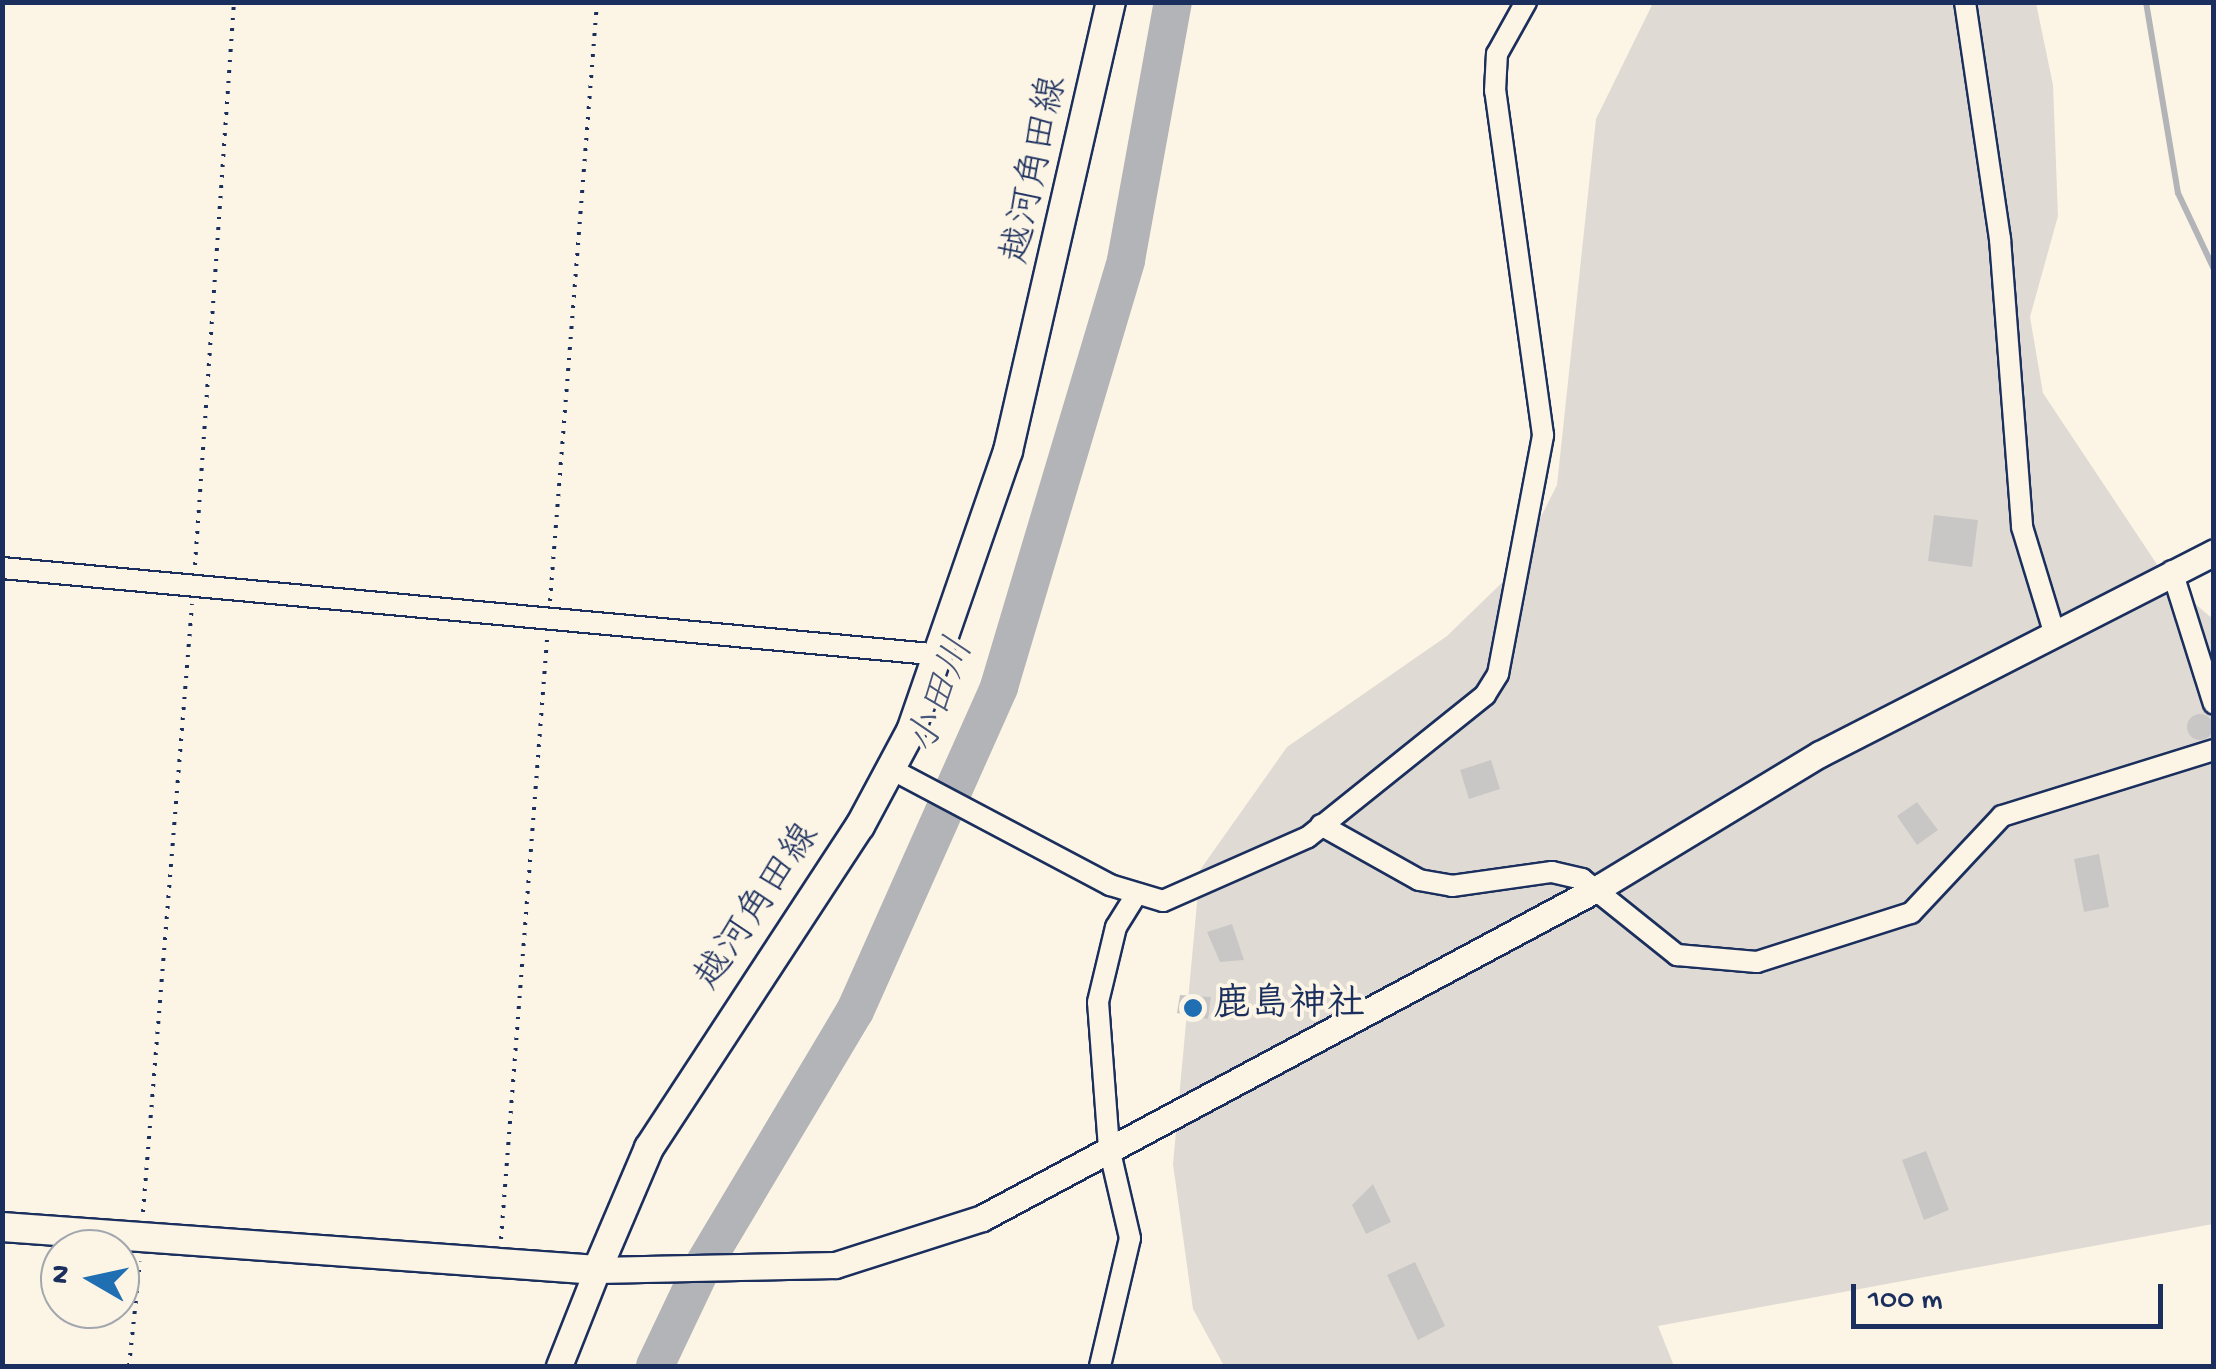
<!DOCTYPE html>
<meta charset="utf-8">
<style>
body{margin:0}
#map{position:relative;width:2216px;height:1369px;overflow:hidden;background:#fcf5e5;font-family:"Gochi Hand","Klee One",sans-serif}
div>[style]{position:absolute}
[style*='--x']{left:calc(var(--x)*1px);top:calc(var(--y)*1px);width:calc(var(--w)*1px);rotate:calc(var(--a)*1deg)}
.green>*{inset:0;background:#dfdbd4}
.stream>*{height:6px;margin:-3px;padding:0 3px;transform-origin:3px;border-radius:3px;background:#b2b4b8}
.river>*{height:38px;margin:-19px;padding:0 19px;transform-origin:19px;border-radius:19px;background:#b2b4b8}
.building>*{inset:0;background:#c8c7c6}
.round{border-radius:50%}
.path>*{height:4px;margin-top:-2px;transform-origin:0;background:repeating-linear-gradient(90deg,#1b2f5e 0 2.5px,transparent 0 10.5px)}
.roads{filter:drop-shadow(2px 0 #1b2f5e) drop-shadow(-2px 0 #1b2f5e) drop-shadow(0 2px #1b2f5e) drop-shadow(0 -2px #1b2f5e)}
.minor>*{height:20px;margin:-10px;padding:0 10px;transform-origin:10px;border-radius:10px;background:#fcf5e5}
.tertiary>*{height:25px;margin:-12.5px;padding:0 12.5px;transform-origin:12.5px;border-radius:12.5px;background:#fcf5e5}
.secondary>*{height:28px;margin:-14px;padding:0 14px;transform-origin:14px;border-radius:14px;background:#fcf5e5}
.dots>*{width:28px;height:28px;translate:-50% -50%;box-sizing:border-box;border:5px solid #fcf5e5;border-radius:50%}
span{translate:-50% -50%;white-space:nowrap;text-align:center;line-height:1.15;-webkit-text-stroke:8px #fcf5e5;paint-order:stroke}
.street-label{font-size:38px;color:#1b2f5e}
.poi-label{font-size:38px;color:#1b2f5e;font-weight:700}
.left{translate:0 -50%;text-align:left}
.water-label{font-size:40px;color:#485779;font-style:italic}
.frame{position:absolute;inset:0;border:5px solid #1b2f5e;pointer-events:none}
.north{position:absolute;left:40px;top:1229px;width:100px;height:100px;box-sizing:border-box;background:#fcf5e5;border:2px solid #a2a6af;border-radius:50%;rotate:279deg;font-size:28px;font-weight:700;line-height:40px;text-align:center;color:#1b2f5e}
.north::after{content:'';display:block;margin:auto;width:35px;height:45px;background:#1f6fb2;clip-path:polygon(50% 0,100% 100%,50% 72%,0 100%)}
.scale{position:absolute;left:1851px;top:1284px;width:312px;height:45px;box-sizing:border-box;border:5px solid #1b2f5e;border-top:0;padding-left:12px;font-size:30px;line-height:35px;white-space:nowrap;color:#1b2f5e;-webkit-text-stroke:8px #fcf5e5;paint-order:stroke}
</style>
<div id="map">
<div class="green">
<div style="clip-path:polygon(1653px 3px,2036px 3px,2053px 85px,2058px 216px,2030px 317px,2043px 393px,2168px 581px,2213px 619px,2213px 1224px,1658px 1326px,1674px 1366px,1224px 1366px,1193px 1309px,1173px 1164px,1200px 870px,1287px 747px,1447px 636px,1513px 572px,1557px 485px,1596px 119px)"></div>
</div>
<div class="stream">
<div style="--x:2146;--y:2;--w:194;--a:80.5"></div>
<div style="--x:2178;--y:193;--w:84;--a:64.7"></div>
</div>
<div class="river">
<div style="--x:655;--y:1366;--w:107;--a:-64.6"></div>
<div style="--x:701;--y:1269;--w:300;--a:-59.2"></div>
<div style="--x:855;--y:1011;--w:355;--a:-66"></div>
<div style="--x:999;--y:687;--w:445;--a:-73.4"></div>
<div style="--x:1126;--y:260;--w:262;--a:-79.7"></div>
</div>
<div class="building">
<div style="clip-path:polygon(1934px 515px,1978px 520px,1972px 567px,1928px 561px)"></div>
<div class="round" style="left:2187px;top:714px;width:26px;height:26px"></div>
<div style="clip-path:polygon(1491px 760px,1500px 789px,1469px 799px,1460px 770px)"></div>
<div style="clip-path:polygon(1917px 802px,1938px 830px,1917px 845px,1897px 816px)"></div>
<div style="clip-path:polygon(2099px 854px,2109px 907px,2084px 912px,2074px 859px)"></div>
<div style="clip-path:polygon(1232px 924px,1244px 960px,1220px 962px,1207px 932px)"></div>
<div style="clip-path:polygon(1180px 995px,1211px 997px,1208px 1019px,1177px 1013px)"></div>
<div style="clip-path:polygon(1926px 1151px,1949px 1210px,1924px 1220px,1902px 1160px)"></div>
<div style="clip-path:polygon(1373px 1184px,1391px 1222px,1366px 1234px,1352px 1205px)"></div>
<div style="clip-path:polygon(1415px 1262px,1445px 1326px,1418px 1340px,1387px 1275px)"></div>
</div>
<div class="path">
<div style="--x:195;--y:565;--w:564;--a:-86.04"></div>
<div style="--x:550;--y:601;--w:601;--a:-85.51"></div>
<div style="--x:143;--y:1212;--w:610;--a:-85.39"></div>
<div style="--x:501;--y:1239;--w:601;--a:-85.61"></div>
<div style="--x:129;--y:1366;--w:105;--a:-84"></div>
</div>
<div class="roads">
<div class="minor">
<div style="--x:1965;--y:2;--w:240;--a:81.6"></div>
<div style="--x:2000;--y:239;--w:289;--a:85.6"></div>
<div style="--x:2022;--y:527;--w:113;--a:73"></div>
<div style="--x:2;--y:568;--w:943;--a:5.29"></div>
<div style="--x:2172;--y:571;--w:139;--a:72.5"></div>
<div style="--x:893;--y:770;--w:246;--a:27.9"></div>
<div style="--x:1110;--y:885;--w:55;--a:16.8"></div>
<div style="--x:1163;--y:901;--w:158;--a:-23.8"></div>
<div style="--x:1308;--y:837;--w:227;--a:-38.7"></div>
<div style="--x:1485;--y:695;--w:25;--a:-58"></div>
<div style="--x:1498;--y:674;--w:243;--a:-79.3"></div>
<div style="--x:1543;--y:435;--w:347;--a:-97.9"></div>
<div style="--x:1495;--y:91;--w:37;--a:-87"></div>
<div style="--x:1497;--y:54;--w:60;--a:-60.9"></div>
<div style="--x:1321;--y:825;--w:112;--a:29.3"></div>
<div style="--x:1419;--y:880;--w:34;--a:10"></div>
<div style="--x:1452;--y:886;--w:101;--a:-8"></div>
<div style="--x:1552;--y:872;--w:31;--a:13"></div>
<div style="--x:1582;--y:879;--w:122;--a:38.7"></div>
<div style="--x:1677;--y:955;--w:80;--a:5"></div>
<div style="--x:1757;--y:962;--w:162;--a:-17.7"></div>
<div style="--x:1911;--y:913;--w:133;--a:-46.8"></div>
<div style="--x:2002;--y:816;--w:222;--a:-17.3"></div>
<div style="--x:1100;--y:1366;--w:131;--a:-76.8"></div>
<div style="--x:1130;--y:1238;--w:92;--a:-103.1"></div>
<div style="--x:1109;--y:1148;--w:146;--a:-94.3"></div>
<div style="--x:1098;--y:1002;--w:77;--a:-76.5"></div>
<div style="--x:1116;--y:927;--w:38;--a:-58"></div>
</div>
<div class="tertiary">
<div style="--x:559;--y:1366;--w:103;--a:-68.4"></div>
<div style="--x:597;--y:1270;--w:238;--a:-1.2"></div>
<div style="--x:835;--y:1265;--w:154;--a:-17.7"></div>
<div style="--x:982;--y:1218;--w:701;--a:-28.17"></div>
<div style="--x:1600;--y:887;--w:257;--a:-31.2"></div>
<div style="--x:1820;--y:754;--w:443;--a:-27.1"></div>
</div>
<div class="secondary">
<div style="--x:2;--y:1227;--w:597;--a:4.13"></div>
<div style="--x:597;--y:1270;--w:133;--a:-66.9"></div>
<div style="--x:649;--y:1148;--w:385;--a:-56.8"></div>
<div style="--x:860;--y:826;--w:108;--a:-61.8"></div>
<div style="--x:911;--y:731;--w:296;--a:-70.9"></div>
<div style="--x:1008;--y:451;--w:461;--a:-77.1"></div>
</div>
</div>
<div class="dots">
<div style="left:1193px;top:1008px;background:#1f6fb2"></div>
</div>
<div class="street-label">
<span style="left:1038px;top:170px;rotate:-78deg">越河角田線</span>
<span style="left:760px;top:908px;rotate:-56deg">越河角田線</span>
</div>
<div class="poi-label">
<span class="left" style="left:1213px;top:1008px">鹿島神社</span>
</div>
<div class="water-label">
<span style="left:944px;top:697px;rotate:-70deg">小田川</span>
</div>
<div class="frame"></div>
<div class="north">N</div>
<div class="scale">100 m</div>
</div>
